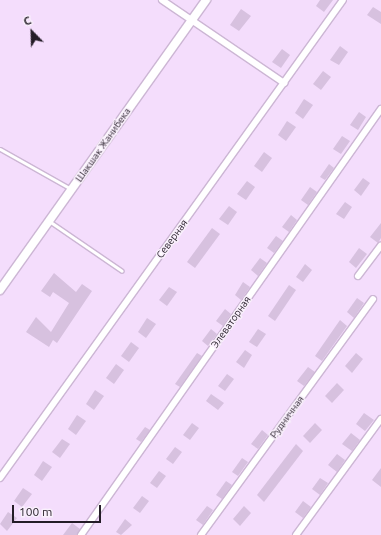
<!DOCTYPE html>
<meta charset="utf-8">
<style>
body{margin:0}
#map{position:relative;width:381px;height:535px;overflow:hidden;background:#f4ddfc;font-family:Ubuntu,sans-serif}
div>[style]{position:absolute}
[style*='--x']{left:calc(var(--x)*1px);top:calc(var(--y)*1px);width:calc(var(--w)*1px);rotate:calc(var(--a)*1deg)}
.building>*{inset:0;background:#d7c1df}
.roads{filter:drop-shadow(1px 0 #ccb6d4) drop-shadow(-1px 0 #ccb6d4) drop-shadow(0 1px #ccb6d4) drop-shadow(0 -1px #ccb6d4)}
.service>*{height:3px;margin:-1.5px;padding:0 1.5px;transform-origin:1.5px;border-radius:1.5px;background:#fff}
.minor>*{height:6px;margin:-3px;padding:0 3px;transform-origin:3px;border-radius:3px;background:#fff}
.secondary>*{height:8px;margin:-4px;padding:0 4px;transform-origin:4px;border-radius:4px;background:#fff}
span{translate:-50% -50%;white-space:nowrap;text-align:center;line-height:1.15;-webkit-text-stroke:3px #f9f0fc;paint-order:stroke}
.street-label{font-size:10px;color:#241c27}
.north{position:absolute;left:12px;top:12px;width:40px;height:40px;-webkit-text-stroke:3px #f9f0fc;paint-order:stroke;rotate:337deg;font-size:11px;font-weight:700;line-height:16px;text-align:center;color:#241c27}
.north::after{content:'';display:block;margin:auto;width:14px;height:18px;background:#241c27;clip-path:polygon(50% 0,100% 100%,50% 72%,0 100%)}
.scale{position:absolute;left:12px;top:505px;width:89px;height:18px;box-sizing:border-box;border:2px solid #241c27;border-top:0;padding-left:5px;font-size:12px;line-height:14px;white-space:nowrap;color:#241c27;-webkit-text-stroke:3px #f9f0fc;paint-order:stroke}
</style>
<div id="map">
<div class="building">
<div style="clip-path:polygon(320px 0,333px 0,324px 12px,316px 6px)"></div>
<div style="clip-path:polygon(373px 7px,381px 12px,381px 24px,367px 15px)"></div>
<div style="clip-path:polygon(241px 9px,251px 16px,239px 31px,230px 25px)"></div>
<div style="clip-path:polygon(340px 46px,348px 52px,339px 65px,330px 60px)"></div>
<div style="clip-path:polygon(282px 49px,290px 55px,281px 68px,272px 62px)"></div>
<div style="clip-path:polygon(323px 71px,331px 77px,321px 90px,313px 84px)"></div>
<div style="clip-path:polygon(304px 99px,313px 105px,303px 119px,295px 113px)"></div>
<div style="clip-path:polygon(359px 112px,366px 117px,358px 130px,350px 125px)"></div>
<div style="clip-path:polygon(287px 121px,296px 127px,286px 141px,278px 135px)"></div>
<div style="clip-path:polygon(342px 136px,350px 141px,341px 154px,333px 149px)"></div>
<div style="clip-path:polygon(264px 152px,272px 158px,262px 172px,254px 166px)"></div>
<div style="clip-path:polygon(329px 164px,334px 168px,325px 180px,320px 177px)"></div>
<div style="clip-path:polygon(363px 178px,370px 183px,361px 196px,354px 190px)"></div>
<div style="clip-path:polygon(247px 181px,255px 187px,246px 200px,237px 194px)"></div>
<div style="clip-path:polygon(310px 187px,317px 192px,308px 205px,301px 200px)"></div>
<div style="clip-path:polygon(345px 202px,352px 207px,344px 219px,336px 214px)"></div>
<div style="clip-path:polygon(229px 206px,237px 212px,228px 225px,219px 219px)"></div>
<div style="clip-path:polygon(291px 215px,297px 220px,289px 232px,282px 227px)"></div>
<div style="clip-path:polygon(381px 223px,381px 238px,378px 243px,370px 237px)"></div>
<div style="clip-path:polygon(212px 228px,220px 234px,195px 268px,187px 262px)"></div>
<div style="clip-path:polygon(276px 236px,283px 241px,274px 253px,267px 248px)"></div>
<div style="clip-path:polygon(359px 248px,367px 254px,356px 268px,349px 262px)"></div>
<div style="clip-path:polygon(260px 258px,267px 263px,258px 276px,251px 270px)"></div>
<div style="clip-path:polygon(305px 264px,312px 270px,303px 282px,296px 277px)"></div>
<div style="clip-path:polygon(54px 273px,76px 292px,82px 284px,92px 291px,57px 343px,53px 340px,49px 347px,26px 332px,36px 317px,51px 332px,69px 303px,53px 292px,50px 297px,41px 291px)"></div>
<div style="clip-path:polygon(243px 282px,250px 287px,241px 300px,235px 295px)"></div>
<div style="clip-path:polygon(289px 285px,296px 290px,275px 321px,268px 316px)"></div>
<div style="clip-path:polygon(169px 287px,177px 292px,167px 306px,159px 300px)"></div>
<div style="clip-path:polygon(357px 298px,364px 303px,354px 318px,347px 312px)"></div>
<div style="clip-path:polygon(225px 309px,231px 314px,223px 326px,216px 321px)"></div>
<div style="clip-path:polygon(147px 318px,156px 324px,146px 338px,138px 332px)"></div>
<div style="clip-path:polygon(340px 320px,347px 326px,322px 361px,315px 356px)"></div>
<div style="clip-path:polygon(211px 329px,217px 334px,208px 346px,202px 341px)"></div>
<div style="clip-path:polygon(258px 329px,266px 334px,257px 347px,249px 342px)"></div>
<div style="clip-path:polygon(131px 342px,139px 348px,129px 362px,121px 356px)"></div>
<div style="clip-path:polygon(245px 350px,252px 355px,244px 368px,236px 362px)"></div>
<div style="clip-path:polygon(197px 353px,202px 356px,180px 387px,175px 384px)"></div>
<div style="clip-path:polygon(356px 353px,363px 359px,352px 373px,345px 366px)"></div>
<div style="clip-path:polygon(116px 364px,124px 370px,114px 384px,106px 378px)"></div>
<div style="clip-path:polygon(308px 367px,315px 372px,304px 386px,297px 381px)"></div>
<div style="clip-path:polygon(227px 374px,234px 379px,225px 391px,218px 386px)"></div>
<div style="clip-path:polygon(337px 383px,344px 390px,332px 403px,325px 396px)"></div>
<div style="clip-path:polygon(95px 390px,104px 396px,94px 410px,86px 404px)"></div>
<div style="clip-path:polygon(211px 394px,224px 403px,218px 410px,206px 401px)"></div>
<div style="clip-path:polygon(364px 413px,374px 420px,365px 431px,356px 424px)"></div>
<div style="clip-path:polygon(77px 415px,86px 421px,76px 435px,68px 429px)"></div>
<div style="clip-path:polygon(192px 423px,199px 428px,190px 440px,183px 435px)"></div>
<div style="clip-path:polygon(315px 423px,322px 430px,310px 443px,303px 436px)"></div>
<div style="clip-path:polygon(145px 427px,150px 430px,141px 442px,136px 439px)"></div>
<div style="clip-path:polygon(262px 430px,268px 435px,258px 449px,251px 444px)"></div>
<div style="clip-path:polygon(351px 433px,360px 440px,352px 451px,342px 444px)"></div>
<div style="clip-path:polygon(62px 439px,70px 444px,60px 458px,52px 452px)"></div>
<div style="clip-path:polygon(296px 444px,303px 451px,264px 502px,257px 495px)"></div>
<div style="clip-path:polygon(175px 447px,182px 452px,173px 464px,166px 459px)"></div>
<div style="clip-path:polygon(337px 454px,345px 460px,337px 472px,328px 465px)"></div>
<div style="clip-path:polygon(242px 458px,248px 462px,238px 476px,232px 472px)"></div>
<div style="clip-path:polygon(43px 461px,52px 467px,42px 481px,34px 475px)"></div>
<div style="clip-path:polygon(381px 468px,381px 487px,372px 480px)"></div>
<div style="clip-path:polygon(159px 471px,166px 476px,157px 488px,150px 483px)"></div>
<div style="clip-path:polygon(320px 478px,328px 483px,320px 495px,312px 489px)"></div>
<div style="clip-path:polygon(226px 481px,232px 485px,222px 499px,216px 495px)"></div>
<div style="clip-path:polygon(23px 488px,32px 494px,22px 507px,14px 501px)"></div>
<div style="clip-path:polygon(142px 496px,149px 501px,140px 513px,133px 508px)"></div>
<div style="clip-path:polygon(303px 501px,311px 507px,303px 518px,295px 512px)"></div>
<div style="clip-path:polygon(207px 506px,213px 510px,203px 525px,196px 520px)"></div>
<div style="clip-path:polygon(244px 506px,251px 513px,240px 526px,233px 519px)"></div>
<div style="clip-path:polygon(8px 512px,17px 518px,7px 531px,0 524px)"></div>
<div style="clip-path:polygon(125px 519px,132px 525px,121px 535px,116px 532px)"></div>
<div style="clip-path:polygon(72px 523px,80px 529px,77px 535px,63px 535px)"></div>
</div>
<div class="roads">
<div class="service">
<div style="--x:0;--y:149;--w:81;--a:29.4"></div>
<div style="--x:49;--y:221;--w:88;--a:34.4"></div>
</div>
<div class="minor">
<div style="--x:162;--y:0;--w:148;--a:34.2"></div>
<div style="--x:358;--y:276;--w:38;--a:-53"></div>
<div style="--x:0;--y:478;--w:588;--a:-54.34"></div>
<div style="--x:81;--y:535;--w:521;--a:-54.85"></div>
<div style="--x:201;--y:535;--w:292;--a:-53.9"></div>
<div style="--x:296;--y:535;--w:144;--a:-53.8"></div>
</div>
<div class="secondary">
<div style="--x:0;--y:290;--w:356;--a:-54.6"></div>
</div>
</div>
<div class="street-label">
<span style="left:103px;top:145px;rotate:-55deg">Шакшак Жанибека</span>
<span style="left:172px;top:239px;rotate:-54deg">Северная</span>
<span style="left:231px;top:322px;rotate:-55deg">Элеваторная</span>
<span style="left:287px;top:417px;rotate:-54deg">Рудничная</span>
</div>
<div class="north">С</div>
<div class="scale">100 m</div>
</div>
